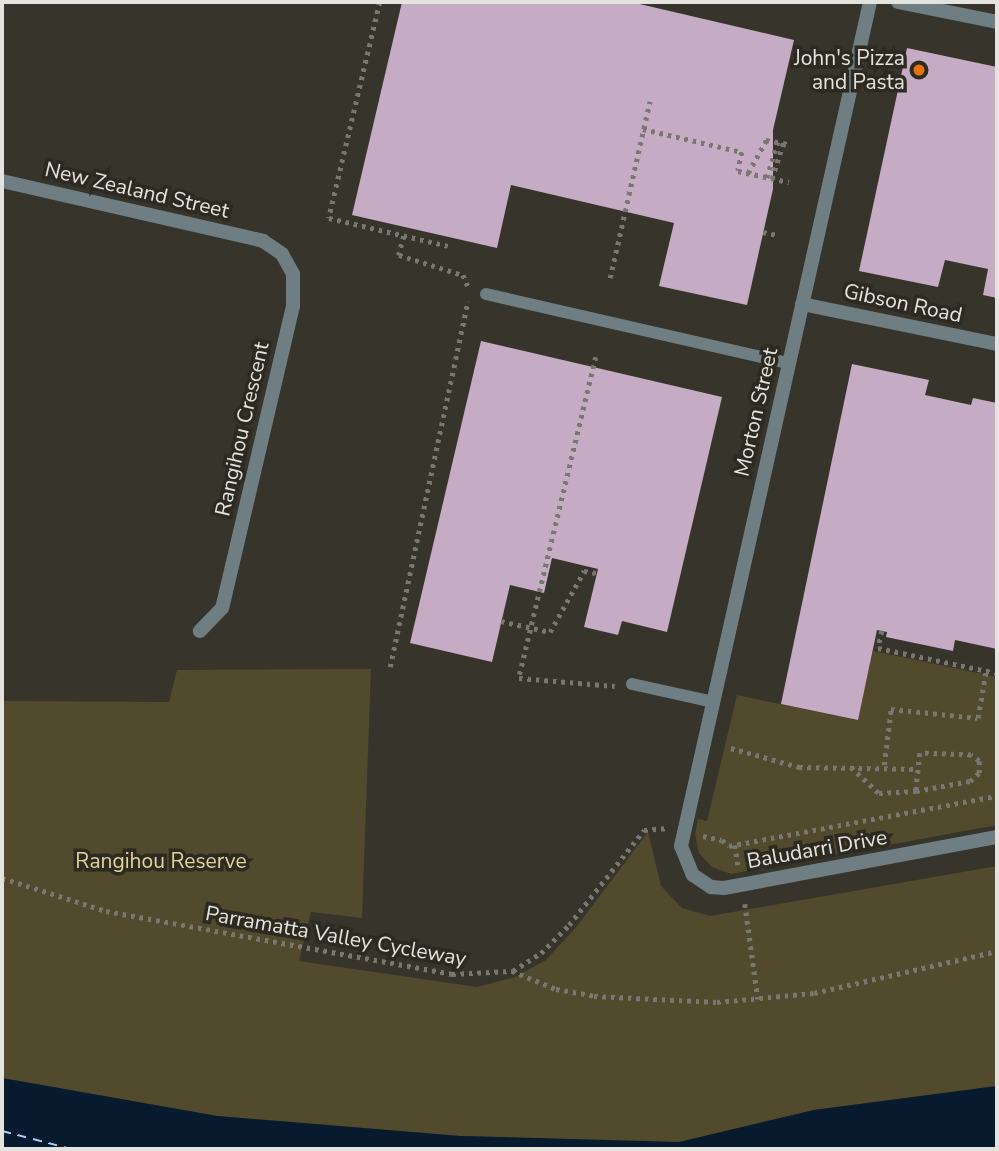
<!DOCTYPE html>
<style>
body{margin:0}
#map{position:relative;width:999px;height:1151px;overflow:hidden;background:#36342b;font-family:"Nunito Sans",sans-serif}
div>[style]{position:absolute}
[style*='--x']{left:calc(var(--x)*1px);top:calc(var(--y)*1px);width:calc(var(--w)*1px);rotate:calc(var(--a)*1deg)}
.green>*{inset:0;background:#524a2d}
.water>*{inset:0;background:#071a2e}
.ferry>*{height:2px;margin-top:-1px;transform-origin:0;background:repeating-linear-gradient(90deg,#a8d0fd 0 9px,transparent 0 16px)}
.building>*{inset:0;background:#c6abc4}
.path>*{height:4.5px;margin-top:-2.25px;transform-origin:0;background:repeating-linear-gradient(90deg,#797770 0 3.5px,transparent 0 8.5px)}
.lane>*{height:12px;margin:-6px;padding:0 6px;transform-origin:6px;border-radius:6px;background:#6e7e83}
.street>*{height:14px;margin:-7px;padding:0 7px;transform-origin:7px;border-radius:7px;background:#6e7e83}
.dots>*{width:19px;height:19px;translate:-50% -50%;box-sizing:border-box;border:4px solid #2c2a21;border-radius:50%}
span{translate:-50% -50%;white-space:nowrap;text-align:center;line-height:1.15;-webkit-text-stroke:7px #2c2a21;paint-order:stroke}
.poi-label{font-size:21px;color:#e5e3de}
.right{translate:-100% -50%;text-align:right}
.street-label{font-size:21px;color:#e5e3de}
.park-label{font-size:21px;color:#e3d39a}
.frame{position:absolute;inset:0;border:4px solid #e5e3de;pointer-events:none}
</style>
<div id="map">
<div class="green">
<div style="clip-path:polygon(873px 651px,997px 677px,997px 825px,731px 874px,712px 867px,699px 853px,695px 834px,698px 819px,707px 821px,737px 695px,857px 720px)"></div>
<div style="clip-path:polygon(371px 669px,362px 918px,311px 912px,299px 961px,477px 987px,515px 977px,546px 960px,577px 926px,648px 832px,661px 886px,682px 908px,710px 916px,997px 866px,997px 1086px,814px 1110px,679px 1143px,460px 1136px,217px 1116px,2px 1078px,2px 701px,169px 702px,177px 670px)"></div>
</div>
<div class="water">
<div style="clip-path:polygon(2px 1078px,217px 1116px,460px 1136px,679px 1142px,814px 1110px,997px 1086px,997px 1149px,2px 1149px)"></div>
</div>
<div class="ferry">
<div style="--x:2;--y:1131;--w:71;--a:14.6"></div>
</div>
<div class="building">
<div style="clip-path:polygon(402px 2px,631px 2px,794px 40px,773px 130px,773px 189px,747px 305px,659px 286px,674px 223px,511px 185px,497px 248px,352px 215px)"></div>
<div style="clip-path:polygon(907px 48px,997px 67px,997px 298px,983px 295px,988px 269px,945px 260px,938px 287px,859px 271px)"></div>
<div style="clip-path:polygon(481px 341px,722px 397px,667px 632px,622px 621px,618px 635px,584px 627px,598px 569px,552px 558px,544px 593px,510px 585px,492px 662px,410px 643px)"></div>
<div style="clip-path:polygon(852px 364px,929px 380px,925px 395px,971px 405px,973px 398px,997px 403px,997px 649px,955px 640px,953px 651px,886px 637px,887px 632px,877px 630px,858px 720px,781px 704px)"></div>
</div>
<div class="path">
<div style="--x:380;--y:2;--w:222;--a:103.3"></div>
<div style="--x:329;--y:218;--w:122;--a:13.2"></div>
<div style="--x:643;--y:129;--w:102;--a:13.1"></div>
<div style="--x:742;--y:152;--w:19;--a:102"></div>
<div style="--x:738;--y:171;--w:52;--a:12.2"></div>
<div style="--x:748;--y:173;--w:38;--a:-61"></div>
<div style="--x:766;--y:140;--w:12;--a:9"></div>
<div style="--x:778;--y:142;--w:38;--a:107"></div>
<div style="--x:772;--y:179;--w:38;--a:-73"></div>
<div style="--x:783;--y:143;--w:8;--a:14"></div>
<div style="--x:763;--y:232;--w:14;--a:12"></div>
<div style="--x:404;--y:236;--w:20;--a:105"></div>
<div style="--x:399;--y:255;--w:67;--a:17.4"></div>
<div style="--x:463;--y:275;--w:12;--a:66"></div>
<div style="--x:610;--y:278;--w:181;--a:-77.3"></div>
<div style="--x:596;--y:357;--w:330;--a:103.5"></div>
<div style="--x:519;--y:678;--w:96;--a:4.8"></div>
<div style="--x:501;--y:621;--w:50;--a:12.7"></div>
<div style="--x:550;--y:632;--w:70;--a:-60.9"></div>
<div style="--x:584;--y:571;--w:13;--a:9"></div>
<div style="--x:882;--y:631;--w:17;--a:103"></div>
<div style="--x:878;--y:648;--w:122;--a:11.9"></div>
<div style="--x:390;--y:667;--w:374;--a:-78"></div>
<div style="--x:731;--y:748;--w:71;--a:15.6"></div>
<div style="--x:799;--y:767;--w:119;--a:1"></div>
<div style="--x:884;--y:765;--w:56;--a:-82.9"></div>
<div style="--x:891;--y:709;--w:87;--a:5.9"></div>
<div style="--x:978;--y:718;--w:49;--a:-80.5"></div>
<div style="--x:851;--y:767;--w:38;--a:43"></div>
<div style="--x:879;--y:793;--w:37;--a:-3"></div>
<div style="--x:916;--y:791;--w:55;--a:-10.5"></div>
<div style="--x:970;--y:781;--w:12;--a:-42"></div>
<div style="--x:979;--y:773;--w:12;--a:-90"></div>
<div style="--x:979;--y:761;--w:10;--a:-143"></div>
<div style="--x:971;--y:755;--w:51;--a:-177.8"></div>
<div style="--x:920;--y:753;--w:38;--a:96"></div>
<div style="--x:703;--y:836;--w:19;--a:12"></div>
<div style="--x:722;--y:840;--w:9;--a:41"></div>
<div style="--x:729;--y:846;--w:273;--a:-10.6"></div>
<div style="--x:735;--y:845;--w:20;--a:81"></div>
<div style="--x:2;--y:878;--w:109;--a:17.6"></div>
<div style="--x:106;--y:911;--w:352;--a:10.3"></div>
<div style="--x:452;--y:974;--w:60;--a:-2.9"></div>
<div style="--x:512;--y:971;--w:48;--a:22.2"></div>
<div style="--x:556;--y:989;--w:39;--a:10"></div>
<div style="--x:594;--y:996;--w:123;--a:2.8"></div>
<div style="--x:717;--y:1002;--w:97;--a:-5.3"></div>
<div style="--x:814;--y:993;--w:188;--a:-12.9"></div>
<div style="--x:745;--y:904;--w:96;--a:82.2"></div>
<div style="--x:513;--y:971;--w:33;--a:-33"></div>
<div style="--x:541;--y:953;--w:40;--a:-45"></div>
<div style="--x:569;--y:925;--w:121;--a:-51.7"></div>
<div style="--x:644;--y:830;--w:21;--a:-5"></div>
</div>
<div class="lane">
<div style="--x:486;--y:294;--w:310;--a:12.9"></div>
<div style="--x:632;--y:684;--w:83;--a:12.5"></div>
</div>
<div class="street">
<div style="--x:870;--y:2;--w:865;--a:102.62"></div>
<div style="--x:681;--y:846;--w:31;--a:68"></div>
<div style="--x:693;--y:875;--w:22;--a:34"></div>
<div style="--x:711;--y:887;--w:13;--a:4"></div>
<div style="--x:724;--y:888;--w:278;--a:-10.6"></div>
<div style="--x:898;--y:2;--w:101;--a:11.4"></div>
<div style="--x:2;--y:181;--w:268;--a:12.9"></div>
<div style="--x:263;--y:241;--w:23;--a:34"></div>
<div style="--x:282;--y:254;--w:23;--a:61"></div>
<div style="--x:293;--y:274;--w:32;--a:90"></div>
<div style="--x:293;--y:306;--w:310;--a:103.2"></div>
<div style="--x:222;--y:608;--w:32;--a:134"></div>
<div style="--x:802;--y:304;--w:199;--a:11.6"></div>
</div>
<div class="dots">
<div style="left:919px;top:70px;background:#e8710a"></div>
</div>
<div class="poi-label">
<span class="right" style="left:905px;top:70px">John's Pizza<br>and Pasta</span>
</div>
<div class="street-label">
<span style="left:137px;top:190px;rotate:13deg">New Zealand Street</span>
<span style="left:903px;top:303px;rotate:12deg">Gibson Road</span>
<span style="left:756px;top:412px;rotate:-77deg">Morton Street</span>
<span style="left:242px;top:429px;rotate:-77deg">Rangihou Crescent</span>
<span style="left:817px;top:849px;rotate:-10deg">Baludarri Drive</span>
<span style="left:336px;top:936px;rotate:10deg">Parramatta Valley Cycleway</span>
</div>
<div class="park-label">
<span style="left:161px;top:861px">Rangihou Reserve</span>
</div>
<div class="frame"></div>
</div>
